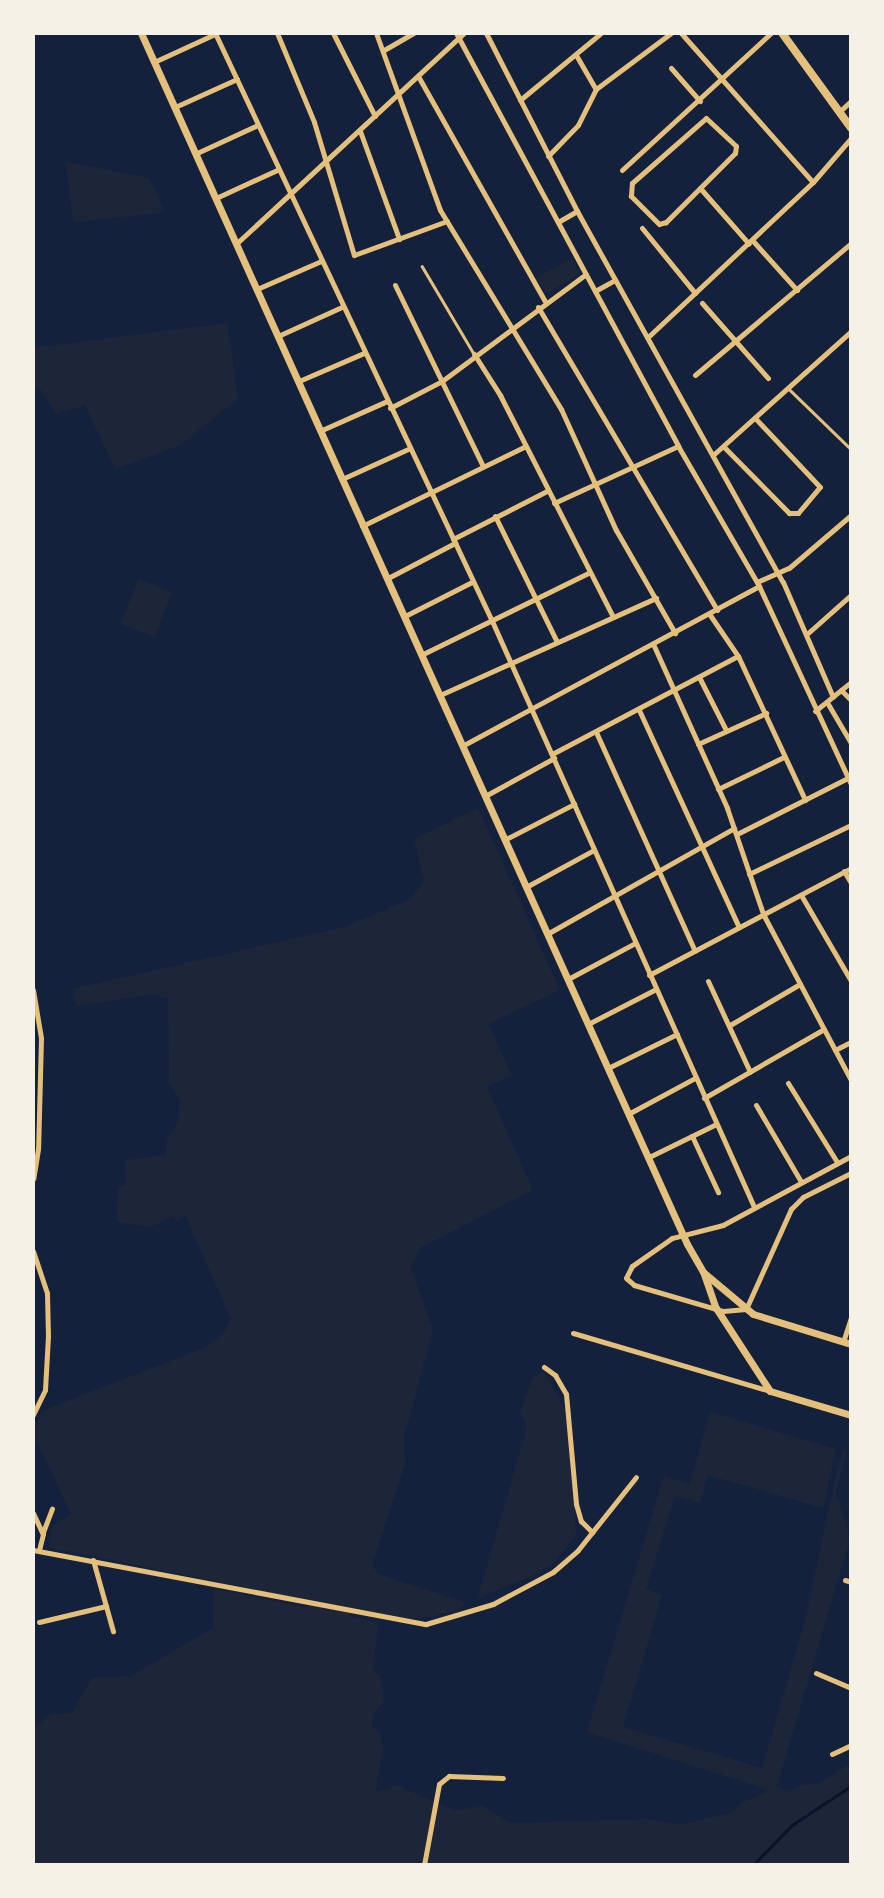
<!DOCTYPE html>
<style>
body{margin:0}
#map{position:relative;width:884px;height:1898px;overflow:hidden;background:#14213d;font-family:Signika,sans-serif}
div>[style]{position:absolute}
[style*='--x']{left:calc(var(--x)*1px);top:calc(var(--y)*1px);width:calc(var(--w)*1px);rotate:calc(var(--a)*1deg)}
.green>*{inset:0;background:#1d2539}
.stream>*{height:2.5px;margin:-1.25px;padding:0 1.25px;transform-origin:1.25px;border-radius:1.25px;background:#0b132b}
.service>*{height:2.5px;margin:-1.25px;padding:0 1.25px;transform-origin:1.25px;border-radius:1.25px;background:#e5c07b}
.minor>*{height:5px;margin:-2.5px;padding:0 2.5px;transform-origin:2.5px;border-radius:2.5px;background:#e5c07b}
.tertiary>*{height:7px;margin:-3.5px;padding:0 3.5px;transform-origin:3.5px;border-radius:3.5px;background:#e5c07b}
.secondary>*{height:8px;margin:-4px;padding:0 4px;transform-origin:4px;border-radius:4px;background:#e5c07b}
span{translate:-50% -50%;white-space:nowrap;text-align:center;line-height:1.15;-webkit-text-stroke:5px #f6f1e7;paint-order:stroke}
.frame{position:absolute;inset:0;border:35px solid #f6f1e7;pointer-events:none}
</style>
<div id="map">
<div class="green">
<div style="clip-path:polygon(66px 162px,149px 178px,163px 208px,159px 213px,73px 222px)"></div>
<div style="clip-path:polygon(572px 258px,579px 274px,546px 294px,536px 278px)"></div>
<div style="clip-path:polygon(227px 323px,238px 398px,181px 445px,115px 469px,85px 405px,56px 414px,41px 390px,33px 387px,33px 348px)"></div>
<div style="clip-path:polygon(138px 579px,172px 592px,155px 637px,121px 624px)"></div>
<div style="clip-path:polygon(478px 808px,560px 990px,488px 1024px,512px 1075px,487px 1087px,533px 1190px,420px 1248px,410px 1266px,433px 1330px,404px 1437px,405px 1464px,372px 1565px,378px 1574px,465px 1602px,462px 1608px,431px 1617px,406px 1619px,353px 1608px,349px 1616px,378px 1623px,373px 1671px,380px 1675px,384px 1701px,373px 1715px,372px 1727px,380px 1733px,383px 1751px,375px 1792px,398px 1786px,456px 1811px,483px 1806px,511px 1823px,646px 1819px,680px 1825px,730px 1813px,743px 1802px,765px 1793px,766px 1789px,587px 1732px,664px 1476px,690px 1484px,710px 1412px,836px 1449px,823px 1508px,708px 1475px,700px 1503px,675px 1496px,646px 1589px,662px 1595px,623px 1727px,762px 1768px,805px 1621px,837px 1471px,843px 1451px,847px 1452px,836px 1492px,850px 1538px,777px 1786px,788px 1792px,801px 1785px,820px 1783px,851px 1763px,851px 1865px,33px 1865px,33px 1728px,51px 1714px,72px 1713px,92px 1678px,131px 1676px,213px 1628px,214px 1589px,307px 1608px,311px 1601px,49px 1547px,52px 1527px,71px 1514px,33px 1432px,42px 1411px,206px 1347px,223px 1334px,231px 1319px,185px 1215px,177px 1222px,174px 1216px,150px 1227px,117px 1222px,118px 1186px,126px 1185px,125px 1160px,166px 1155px,167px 1139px,178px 1122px,180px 1101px,169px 1081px,168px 998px,152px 994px,76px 1006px,73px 989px,344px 927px,411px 899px,424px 881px,414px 839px)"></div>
<div style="clip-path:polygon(544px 1371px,567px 1413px,576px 1536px,552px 1564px,536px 1574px,478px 1598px,527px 1427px,520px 1413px,533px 1377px)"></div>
</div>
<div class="stream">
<div style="--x:753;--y:1865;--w:56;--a:-45.7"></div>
<div style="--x:792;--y:1825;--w:71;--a:-33.5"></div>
</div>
<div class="service">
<div style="--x:422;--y:266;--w:102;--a:59.4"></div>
<div style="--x:789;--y:389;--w:86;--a:44.1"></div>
</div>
<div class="minor">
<div style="--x:215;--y:33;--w:650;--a:64.78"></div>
<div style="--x:492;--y:621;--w:642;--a:65.91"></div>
<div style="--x:277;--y:33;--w:96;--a:67.4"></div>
<div style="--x:314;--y:122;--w:139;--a:73.3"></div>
<div style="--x:354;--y:255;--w:99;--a:-20.1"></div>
<div style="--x:333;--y:33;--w:93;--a:63.2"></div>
<div style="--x:376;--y:33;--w:188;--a:70.1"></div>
<div style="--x:440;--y:210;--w:233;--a:58.7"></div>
<div style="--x:561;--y:409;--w:133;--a:65.6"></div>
<div style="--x:616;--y:530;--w:119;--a:60.2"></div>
<div style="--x:456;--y:33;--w:469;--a:61.7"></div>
<div style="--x:678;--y:446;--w:162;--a:59.9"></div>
<div style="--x:759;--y:586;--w:218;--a:65.1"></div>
<div style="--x:486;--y:33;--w:200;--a:62.9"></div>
<div style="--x:577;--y:211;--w:424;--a:61"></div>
<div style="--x:783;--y:582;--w:125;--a:66.5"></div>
<div style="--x:681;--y:33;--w:199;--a:48.5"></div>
<div style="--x:384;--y:50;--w:34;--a:-30"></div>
<div style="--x:576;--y:55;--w:39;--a:60"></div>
<div style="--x:154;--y:62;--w:67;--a:-24.7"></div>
<div style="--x:671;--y:68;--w:44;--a:48.7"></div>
<div style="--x:418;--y:76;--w:258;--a:60.6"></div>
<div style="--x:520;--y:100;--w:105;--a:-39.6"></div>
<div style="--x:175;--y:107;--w:68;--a:-24.3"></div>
<div style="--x:839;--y:112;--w:16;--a:-43"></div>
<div style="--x:706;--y:118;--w:41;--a:43"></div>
<div style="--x:736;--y:146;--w:7;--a:98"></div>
<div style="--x:735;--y:153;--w:98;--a:135"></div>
<div style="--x:666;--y:222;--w:7;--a:164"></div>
<div style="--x:659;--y:224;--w:40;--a:-135"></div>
<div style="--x:631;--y:196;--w:13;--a:-86"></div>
<div style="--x:632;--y:183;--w:98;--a:-41.3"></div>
<div style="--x:360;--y:131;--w:115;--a:70.1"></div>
<div style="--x:197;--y:153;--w:67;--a:-24.7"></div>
<div style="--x:548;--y:156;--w:43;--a:-45.9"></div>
<div style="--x:578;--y:125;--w:40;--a:-63.4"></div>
<div style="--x:596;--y:89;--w:94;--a:-36.7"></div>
<div style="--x:622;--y:170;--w:202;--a:-42.6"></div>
<div style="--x:700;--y:188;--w:74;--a:48.8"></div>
<div style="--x:216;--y:198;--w:69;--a:-24.7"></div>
<div style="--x:558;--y:222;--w:22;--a:-30"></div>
<div style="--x:642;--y:228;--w:84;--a:50.8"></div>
<div style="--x:753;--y:241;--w:66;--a:48.1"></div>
<div style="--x:237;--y:243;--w:309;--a:-42.8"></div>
<div style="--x:395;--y:285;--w:201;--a:64.1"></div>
<div style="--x:257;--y:289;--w:70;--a:-23.6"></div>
<div style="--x:595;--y:291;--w:23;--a:-29"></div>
<div style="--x:702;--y:303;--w:100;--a:48.7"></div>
<div style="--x:538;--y:307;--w:352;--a:59.4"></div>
<div style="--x:278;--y:336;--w:70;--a:-24.4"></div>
<div style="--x:648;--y:337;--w:226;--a:-43.2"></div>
<div style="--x:813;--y:182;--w:58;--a:-49.2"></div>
<div style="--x:474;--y:354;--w:49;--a:57.6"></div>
<div style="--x:500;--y:395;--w:249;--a:63"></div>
<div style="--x:695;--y:375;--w:204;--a:-40.2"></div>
<div style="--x:299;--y:381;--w:71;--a:-23.3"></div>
<div style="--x:390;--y:408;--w:59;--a:-27.4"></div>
<div style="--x:442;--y:381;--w:179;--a:-36.6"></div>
<div style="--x:322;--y:430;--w:71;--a:-24"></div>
<div style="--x:724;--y:447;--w:93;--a:45.4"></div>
<div style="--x:789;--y:513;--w:9;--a:0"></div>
<div style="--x:798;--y:513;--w:34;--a:-50"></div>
<div style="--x:820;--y:487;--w:95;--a:-133.3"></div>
<div style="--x:713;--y:455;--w:186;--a:-41.9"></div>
<div style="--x:342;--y:479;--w:72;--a:-24.4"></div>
<div style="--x:554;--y:503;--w:136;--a:-24.7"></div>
<div style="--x:495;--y:516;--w:140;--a:63.8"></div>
<div style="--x:362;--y:526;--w:180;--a:-26"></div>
<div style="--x:453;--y:539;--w:106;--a:-27.1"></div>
<div style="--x:388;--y:578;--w:76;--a:-27.6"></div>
<div style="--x:757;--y:582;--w:35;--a:-24"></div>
<div style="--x:789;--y:568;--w:82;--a:-40.5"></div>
<div style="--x:710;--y:615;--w:50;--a:55.7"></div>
<div style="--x:738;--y:656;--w:159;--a:65"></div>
<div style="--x:405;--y:616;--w:75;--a:-26.9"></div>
<div style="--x:808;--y:633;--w:57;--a:-41.5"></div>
<div style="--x:654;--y:646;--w:178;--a:65.7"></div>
<div style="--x:727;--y:808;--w:112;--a:71.2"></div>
<div style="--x:763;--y:914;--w:188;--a:62.1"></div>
<div style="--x:423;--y:654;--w:184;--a:-26.1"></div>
<div style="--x:699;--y:677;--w:59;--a:63"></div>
<div style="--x:841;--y:690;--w:14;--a:45"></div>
<div style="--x:440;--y:695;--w:237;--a:-24.2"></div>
<div style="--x:828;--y:704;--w:45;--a:59.5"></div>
<div style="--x:639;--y:710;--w:239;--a:65.3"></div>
<div style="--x:815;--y:711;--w:46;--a:-38.9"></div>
<div style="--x:596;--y:732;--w:240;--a:65.7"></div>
<div style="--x:698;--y:744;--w:75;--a:-24.5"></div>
<div style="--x:462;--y:746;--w:337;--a:-28.3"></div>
<div style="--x:552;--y:754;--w:210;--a:-27.8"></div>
<div style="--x:718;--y:789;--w:73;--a:-25.9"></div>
<div style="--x:485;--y:796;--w:79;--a:-28.8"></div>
<div style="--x:737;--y:834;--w:124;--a:-26.8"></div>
<div style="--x:504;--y:840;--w:79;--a:-27.2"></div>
<div style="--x:844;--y:871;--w:14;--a:60"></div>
<div style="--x:749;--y:874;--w:113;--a:-25.7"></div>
<div style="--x:526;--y:887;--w:77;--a:-28.6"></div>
<div style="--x:801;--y:895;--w:99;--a:59.8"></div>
<div style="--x:547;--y:934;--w:215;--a:-29.5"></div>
<div style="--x:649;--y:975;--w:229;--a:-27.9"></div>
<div style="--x:568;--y:979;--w:76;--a:-28.2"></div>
<div style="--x:708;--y:981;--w:100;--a:65.2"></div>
<div style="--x:33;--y:990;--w:49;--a:80.5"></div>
<div style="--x:41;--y:1038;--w:111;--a:91.5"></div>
<div style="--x:38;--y:1149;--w:30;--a:99"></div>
<div style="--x:588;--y:1024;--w:76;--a:-27.2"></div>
<div style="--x:730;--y:1025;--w:81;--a:-30.4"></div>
<div style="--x:835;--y:1050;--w:18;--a:-27"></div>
<div style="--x:608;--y:1068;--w:77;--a:-26.2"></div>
<div style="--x:788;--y:1083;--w:93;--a:58.2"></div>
<div style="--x:704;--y:1098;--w:138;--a:-29.9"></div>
<div style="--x:756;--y:1105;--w:87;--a:59.6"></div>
<div style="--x:630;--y:1113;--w:74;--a:-28.3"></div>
<div style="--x:692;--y:1136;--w:62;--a:65.1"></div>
<div style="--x:851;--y:1156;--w:145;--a:151.7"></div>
<div style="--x:723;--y:1225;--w:53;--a:165.7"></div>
<div style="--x:672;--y:1238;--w:49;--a:145"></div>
<div style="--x:632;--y:1266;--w:13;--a:117"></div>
<div style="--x:626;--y:1278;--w:11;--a:41"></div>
<div style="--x:634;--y:1285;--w:93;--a:16.3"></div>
<div style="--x:723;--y:1311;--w:23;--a:-5"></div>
<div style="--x:746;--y:1309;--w:110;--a:-65.8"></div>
<div style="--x:791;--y:1209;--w:17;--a:-45"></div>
<div style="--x:803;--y:1197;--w:54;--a:-26.6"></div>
<div style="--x:649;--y:1157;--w:75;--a:-26.2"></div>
<div style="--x:33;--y:1251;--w:44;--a:71.6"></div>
<div style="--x:47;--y:1293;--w:43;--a:88.7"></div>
<div style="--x:48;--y:1336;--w:54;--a:93.2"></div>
<div style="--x:45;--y:1390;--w:28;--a:116"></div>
<div style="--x:573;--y:1333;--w:205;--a:16.4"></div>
<div style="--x:843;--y:1342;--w:26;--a:-72"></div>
<div style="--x:544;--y:1367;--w:14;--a:36"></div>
<div style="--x:555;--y:1375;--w:22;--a:60"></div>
<div style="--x:566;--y:1394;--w:110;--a:84.8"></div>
<div style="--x:576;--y:1504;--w:18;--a:74"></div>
<div style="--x:581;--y:1521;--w:16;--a:45"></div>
<div style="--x:33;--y:1513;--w:23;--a:65"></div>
<div style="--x:43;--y:1534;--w:16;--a:104"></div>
<div style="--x:43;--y:1532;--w:25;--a:-69"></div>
<div style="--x:33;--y:1550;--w:400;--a:10.7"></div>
<div style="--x:426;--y:1624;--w:70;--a:-16.6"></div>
<div style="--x:493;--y:1604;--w:68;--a:-28.1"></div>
<div style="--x:553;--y:1572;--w:33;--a:-41"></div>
<div style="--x:578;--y:1550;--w:93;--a:-51.5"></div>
<div style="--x:93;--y:1560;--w:74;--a:74.3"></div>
<div style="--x:845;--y:1580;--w:6;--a:18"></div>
<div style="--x:39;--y:1622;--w:69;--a:-13.4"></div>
<div style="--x:816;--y:1673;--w:38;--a:23"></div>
<div style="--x:832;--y:1754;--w:21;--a:-25"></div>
<div style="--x:424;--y:1865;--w:82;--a:-79.5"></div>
<div style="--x:439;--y:1784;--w:13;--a:-39"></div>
<div style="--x:449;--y:1776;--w:54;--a:2.1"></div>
</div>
<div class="tertiary">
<div style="--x:141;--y:33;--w:1328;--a:65.73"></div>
<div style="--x:687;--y:1244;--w:32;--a:60"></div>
<div style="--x:703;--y:1272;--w:65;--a:40"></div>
<div style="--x:753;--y:1314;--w:102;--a:17"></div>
<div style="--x:704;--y:1274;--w:36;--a:71"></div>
<div style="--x:716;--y:1308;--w:99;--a:57"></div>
<div style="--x:770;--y:1391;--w:84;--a:16.5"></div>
</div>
<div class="secondary">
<div style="--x:782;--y:33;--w:117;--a:54"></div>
</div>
<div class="frame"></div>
</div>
